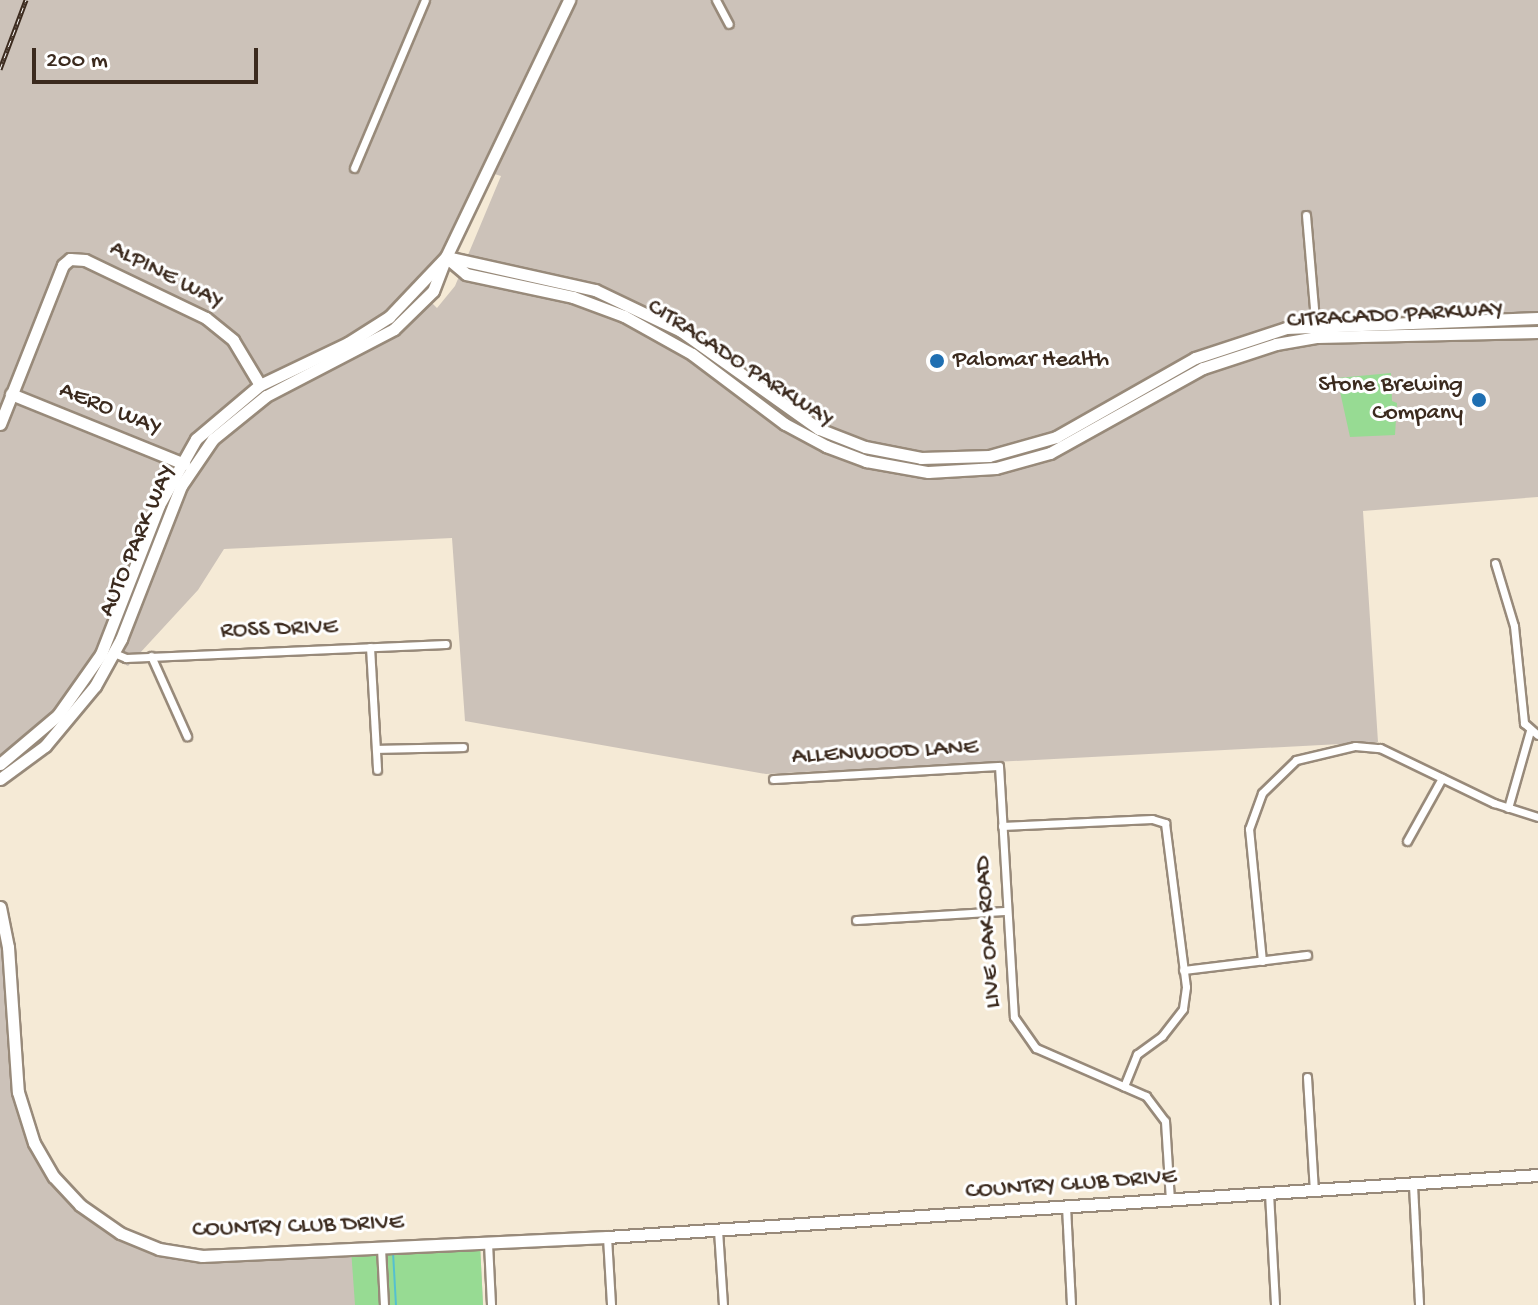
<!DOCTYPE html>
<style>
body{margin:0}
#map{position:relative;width:1538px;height:1305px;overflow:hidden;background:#f5ead6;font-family:"Gochi Hand",sans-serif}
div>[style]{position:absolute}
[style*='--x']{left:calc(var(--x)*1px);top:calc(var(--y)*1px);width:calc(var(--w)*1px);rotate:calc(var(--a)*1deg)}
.industrial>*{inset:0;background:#ccc2b9}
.green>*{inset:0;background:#97db93}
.stream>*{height:2px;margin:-1px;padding:0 1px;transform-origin:1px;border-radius:1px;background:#55c0d0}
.roads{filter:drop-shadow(2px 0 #988a7a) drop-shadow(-2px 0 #988a7a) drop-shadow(0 2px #988a7a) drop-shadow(0 -2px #988a7a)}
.street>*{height:7px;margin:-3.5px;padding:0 3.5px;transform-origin:3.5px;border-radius:3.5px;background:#fff}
.secondary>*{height:11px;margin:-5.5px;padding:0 5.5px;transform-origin:5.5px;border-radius:5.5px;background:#fff}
.rail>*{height:5px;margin-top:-2.5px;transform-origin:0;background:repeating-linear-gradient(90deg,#fff 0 6px,#3b2a1e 0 12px);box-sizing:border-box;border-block:2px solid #3b2a1e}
.dots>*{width:22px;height:22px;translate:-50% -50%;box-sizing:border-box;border:4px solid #fff;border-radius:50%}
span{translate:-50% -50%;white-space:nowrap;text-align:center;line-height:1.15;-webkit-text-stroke:6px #fff;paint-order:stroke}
.street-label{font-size:24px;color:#3b2a1e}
.poi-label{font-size:24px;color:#3b2a1e}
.left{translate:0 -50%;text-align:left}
.right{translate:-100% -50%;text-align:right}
.scale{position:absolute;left:32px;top:48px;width:226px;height:36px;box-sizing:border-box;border:4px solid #3b2a1e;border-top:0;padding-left:10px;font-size:24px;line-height:28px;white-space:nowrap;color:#3b2a1e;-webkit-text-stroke:6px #fff;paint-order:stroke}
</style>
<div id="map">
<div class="industrial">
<div style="clip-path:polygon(evenodd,0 0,1538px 0,1538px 497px,1363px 511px,1378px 742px,766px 774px,465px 721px,452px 538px,224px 549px,198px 590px,128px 666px,106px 655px,61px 720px,0 770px,0 0,488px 172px,501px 176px,455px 286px,437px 308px,424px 295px,488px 172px)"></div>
<div style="clip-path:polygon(0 906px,15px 1075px,40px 1155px,103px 1223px,175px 1252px,480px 1243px,483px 1305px,0 1305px)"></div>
</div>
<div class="green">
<div style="clip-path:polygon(1391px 373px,1392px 401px,1397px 403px,1395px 435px,1350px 437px,1337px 378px)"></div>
<div style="clip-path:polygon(480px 1244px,483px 1305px,355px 1305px,351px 1249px)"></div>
</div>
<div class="stream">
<div style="--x:393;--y:1252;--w:53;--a:86.8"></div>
</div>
<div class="roads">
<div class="street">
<div style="--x:716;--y:0;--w:27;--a:62"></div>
<div style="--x:354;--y:168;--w:182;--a:-67.1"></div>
<div style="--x:1306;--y:215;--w:116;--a:85.1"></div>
<div style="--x:1495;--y:563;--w:66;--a:73.2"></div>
<div style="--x:1514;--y:626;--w:98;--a:84.1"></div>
<div style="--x:1524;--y:723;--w:18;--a:41"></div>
<div style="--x:370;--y:647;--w:123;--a:86.7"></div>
<div style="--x:114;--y:653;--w:13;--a:23"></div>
<div style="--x:126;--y:658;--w:320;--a:-2.5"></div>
<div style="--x:151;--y:656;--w:88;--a:65.8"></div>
<div style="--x:376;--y:749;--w:87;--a:-1.3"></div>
<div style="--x:773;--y:779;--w:226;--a:-3.3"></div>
<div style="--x:999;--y:766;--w:251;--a:86.6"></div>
<div style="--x:1014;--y:1017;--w:38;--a:55"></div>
<div style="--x:1036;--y:1048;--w:120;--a:23.6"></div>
<div style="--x:1146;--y:1096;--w:31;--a:53"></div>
<div style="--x:1165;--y:1121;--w:79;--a:86.4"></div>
<div style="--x:1508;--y:808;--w:80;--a:-74.1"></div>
<div style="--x:1002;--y:826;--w:150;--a:-2.7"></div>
<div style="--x:1152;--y:819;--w:14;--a:17"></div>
<div style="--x:1165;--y:823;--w:165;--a:82.7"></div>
<div style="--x:1186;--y:987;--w:22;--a:98"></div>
<div style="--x:1183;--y:1009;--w:34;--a:128"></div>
<div style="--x:1162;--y:1036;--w:31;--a:144"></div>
<div style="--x:1137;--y:1054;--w:35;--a:112"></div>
<div style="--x:1407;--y:841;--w:72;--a:-60.9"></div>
<div style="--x:856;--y:920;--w:149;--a:-3.5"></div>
<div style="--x:1262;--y:961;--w:133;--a:-95.6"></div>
<div style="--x:1249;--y:829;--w:38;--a:-70"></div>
<div style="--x:1262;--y:793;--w:47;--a:-44.1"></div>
<div style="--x:1296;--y:760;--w:61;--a:-13.3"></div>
<div style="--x:1355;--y:746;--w:25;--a:5"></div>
<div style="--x:1380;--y:748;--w:127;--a:25.8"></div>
<div style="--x:1494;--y:803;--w:46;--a:17.7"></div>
<div style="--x:1183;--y:970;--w:125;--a:-6.9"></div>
<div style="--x:1307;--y:1077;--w:114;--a:86.5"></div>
<div style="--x:1413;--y:1185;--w:120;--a:87.1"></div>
<div style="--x:1269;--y:1193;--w:112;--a:86.9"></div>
<div style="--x:1066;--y:1206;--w:99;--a:87.1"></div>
<div style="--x:718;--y:1230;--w:75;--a:86.2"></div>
<div style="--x:607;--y:1237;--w:68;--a:86.6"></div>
<div style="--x:488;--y:1243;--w:62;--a:87.2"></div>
<div style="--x:381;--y:1248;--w:57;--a:87"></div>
</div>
<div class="secondary">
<div style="--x:446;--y:257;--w:26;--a:40"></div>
<div style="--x:466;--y:274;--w:109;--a:12.1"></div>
<div style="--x:573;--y:297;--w:54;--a:20.4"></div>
<div style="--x:624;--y:316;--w:78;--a:29.2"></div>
<div style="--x:692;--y:354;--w:116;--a:37"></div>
<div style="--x:785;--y:424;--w:47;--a:28.2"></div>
<div style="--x:826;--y:446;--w:43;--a:20.6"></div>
<div style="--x:866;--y:461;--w:63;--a:10.1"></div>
<div style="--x:928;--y:472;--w:68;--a:-3.4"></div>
<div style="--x:996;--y:468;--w:56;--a:-15.5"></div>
<div style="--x:1050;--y:453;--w:175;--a:-29.1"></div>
<div style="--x:1203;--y:368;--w:77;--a:-18.2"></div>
<div style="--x:1276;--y:344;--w:42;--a:-9.7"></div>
<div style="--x:1317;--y:337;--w:221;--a:-1.3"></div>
<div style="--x:447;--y:257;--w:152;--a:12.6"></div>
<div style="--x:595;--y:290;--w:95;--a:25.5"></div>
<div style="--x:681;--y:331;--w:169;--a:35.4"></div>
<div style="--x:819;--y:429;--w:49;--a:21.4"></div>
<div style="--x:865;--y:447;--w:57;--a:11.1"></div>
<div style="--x:921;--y:458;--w:68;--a:-1.7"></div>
<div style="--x:989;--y:456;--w:70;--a:-15.8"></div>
<div style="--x:1056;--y:437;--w:160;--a:-29.6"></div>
<div style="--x:1195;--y:358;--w:96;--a:-18.2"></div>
<div style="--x:1286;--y:328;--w:252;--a:-2.3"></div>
<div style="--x:11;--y:394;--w:187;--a:22"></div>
<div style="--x:0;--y:424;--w:171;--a:-68.4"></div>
<div style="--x:63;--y:265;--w:9;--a:-41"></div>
<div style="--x:70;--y:259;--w:15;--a:4"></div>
<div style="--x:85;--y:260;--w:134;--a:25.6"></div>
<div style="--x:206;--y:318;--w:35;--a:39"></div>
<div style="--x:233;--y:340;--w:52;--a:59"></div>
<div style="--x:0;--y:764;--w:76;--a:-40.2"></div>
<div style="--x:58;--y:715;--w:75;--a:-54.8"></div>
<div style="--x:101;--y:654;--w:160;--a:-68.7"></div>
<div style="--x:159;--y:505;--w:76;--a:-60.7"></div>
<div style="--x:196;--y:439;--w:84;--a:-40.2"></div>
<div style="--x:260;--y:385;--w:98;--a:-25.5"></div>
<div style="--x:348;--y:343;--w:49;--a:-32.4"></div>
<div style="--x:389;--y:317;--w:83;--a:-46.5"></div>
<div style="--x:446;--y:257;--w:285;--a:-64.4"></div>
<div style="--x:0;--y:779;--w:56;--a:-36.3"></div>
<div style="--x:45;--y:746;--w:78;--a:-50.2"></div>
<div style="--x:95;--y:686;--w:54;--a:-61"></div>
<div style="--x:121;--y:639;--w:164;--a:-68.6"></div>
<div style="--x:181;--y:486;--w:57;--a:-55.8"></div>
<div style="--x:213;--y:439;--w:68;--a:-39.1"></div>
<div style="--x:266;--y:396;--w:144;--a:-27.6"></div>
<div style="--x:394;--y:329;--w:54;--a:-44.3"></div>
<div style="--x:433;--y:291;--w:36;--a:-69"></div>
<div style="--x:0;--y:907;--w:41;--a:78.7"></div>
<div style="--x:8;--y:947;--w:145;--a:86.1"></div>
<div style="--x:18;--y:1092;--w:53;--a:72.6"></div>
<div style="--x:34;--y:1143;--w:39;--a:60"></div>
<div style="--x:54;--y:1177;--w:38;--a:47"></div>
<div style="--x:80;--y:1205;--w:49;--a:35"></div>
<div style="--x:120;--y:1233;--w:42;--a:22.3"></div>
<div style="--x:159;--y:1249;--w:44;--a:9.2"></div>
<div style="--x:202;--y:1256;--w:405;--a:-2.7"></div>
<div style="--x:607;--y:1237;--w:933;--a:-3.81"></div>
</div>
</div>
<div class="rail">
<div style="--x:0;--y:69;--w:74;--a:-69.4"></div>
</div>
<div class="dots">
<div style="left:937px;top:361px;background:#1f6fb2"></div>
<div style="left:1479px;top:400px;background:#1f6fb2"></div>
</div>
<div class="street-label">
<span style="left:166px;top:276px;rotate:27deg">ALPINE WAY</span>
<span style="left:1395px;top:316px;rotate:-3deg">CITRACADO PARKWAY</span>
<span style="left:740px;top:364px;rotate:33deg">CITRACADO PARKWAY</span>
<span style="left:110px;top:410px;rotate:22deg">AERO WAY</span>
<span style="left:138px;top:541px;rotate:-67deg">AUTO PARK WAY</span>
<span style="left:279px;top:630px;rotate:-2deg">ROSS DRIVE</span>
<span style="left:885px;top:753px;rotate:-3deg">ALLENWOOD LANE</span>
<span style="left:989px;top:932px;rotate:-94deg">LIVE OAK ROAD</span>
<span style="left:1071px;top:1185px;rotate:-4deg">COUNTRY CLUB DRIVE</span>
<span style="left:298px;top:1227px;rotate:-2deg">COUNTRY CLUB DRIVE</span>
</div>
<div class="poi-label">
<span class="left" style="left:953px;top:361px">Palomar Health</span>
<span class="right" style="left:1463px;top:400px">Stone Brewing<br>Company</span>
</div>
<div class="scale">200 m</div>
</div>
